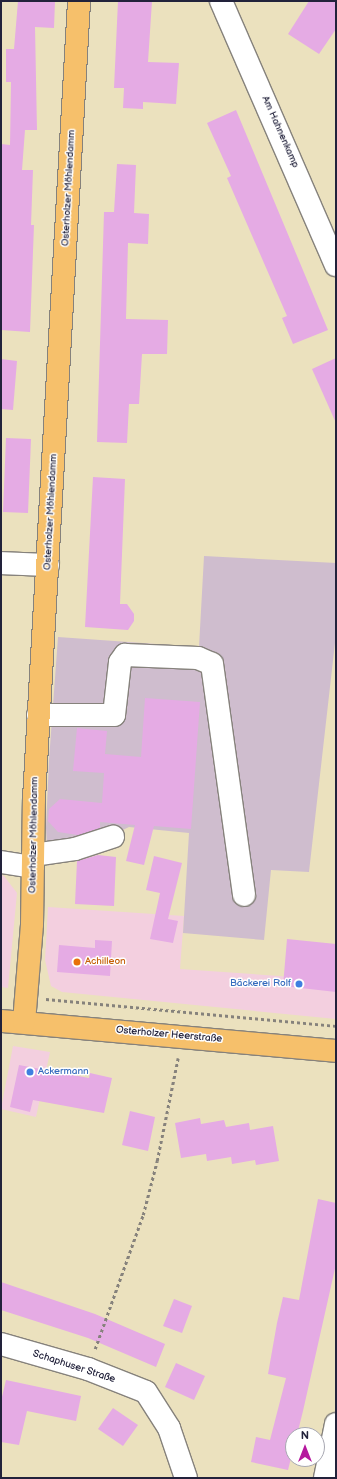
<!DOCTYPE html>
<meta charset="utf-8">
<style>
body{margin:0}
#map{position:relative;width:337px;height:1479px;overflow:hidden;background:#ebe1be;font-family:"Balsamiq Sans",sans-serif}
div>[style]{position:absolute}
[style*='--x']{left:calc(var(--x)*1px);top:calc(var(--y)*1px);width:calc(var(--w)*1px);rotate:calc(var(--a)*1deg)}
.built>*{inset:0;background:#f3cfdf}
.industrial>*{inset:0;background:#cfbdce}
.building>*{inset:0;background:#e5abe4}
.path>*{height:2.5px;margin-top:-1.25px;transform-origin:0;background:repeating-linear-gradient(90deg,#86827c 0 3px,transparent 0 6px)}
.roads{filter:drop-shadow(1px 0 #86827c) drop-shadow(-1px 0 #86827c) drop-shadow(0 1px #86827c) drop-shadow(0 -1px #86827c)}
.minor>*{height:22px;margin:-11px;padding:0 11px;transform-origin:11px;border-radius:11px;background:#fff}
.major>*{height:22px;margin:-11px;padding:0 11px;transform-origin:11px;border-radius:11px;background:#f6c06b}
.dots>*{width:11px;height:11px;translate:-50% -50%;box-sizing:border-box;border:2px solid #fff;border-radius:50%}
span{translate:-50% -50%;white-space:nowrap;text-align:center;line-height:1.15;-webkit-text-stroke:3px #fff;paint-order:stroke}
.street-label{font-size:10px;color:#22223b}
.food-label{font-size:10px;color:#c56008}
.left{translate:0 -50%;text-align:left}
.shop-label{font-size:10px;color:#366cbe}
.right{translate:-100% -50%;text-align:right}
.frame{position:absolute;inset:0;border:2px solid #22223b;pointer-events:none}
.north{position:absolute;left:285px;top:1427px;width:40px;height:40px;box-sizing:border-box;background:#fff;border:1px solid #a7a7b1;border-radius:50%;rotate:0deg;font-size:11px;font-weight:700;line-height:16px;text-align:center;color:#22223b}
.north::after{content:'';display:block;margin:auto;width:14px;height:18px;background:#b5179e;clip-path:polygon(50% 0,100% 100%,50% 72%,0 100%)}
</style>
<div id="map">
<div class="built">
<div style="clip-path:polygon(1px 875px,4px 876px,17px 893px,8px 988px,1px 987px)"></div>
<div style="clip-path:polygon(48px 907px,184px 916px,180px 969px,336px 980px,336px 1019px,62px 992px,51px 986px,45px 960px)"></div>
<div style="clip-path:polygon(13px 1046px,50px 1052px,36px 1117px,1px 1109px)"></div>
</div>
<div class="industrial">
<div style="clip-path:polygon(204px 556px,336px 563px,336px 634px,309px 872px,271px 870px,264px 940px,183px 933px,189px 833px,129px 827px,48px 866px,46px 828px,49px 760px,58px 637px,199px 647px)"></div>
</div>
<div class="building">
<div style="clip-path:polygon(18px 1px,55px 1px,54px 28px,35px 27px,37px 130px,25px 130px,22px 170px,33px 170px,31px 225px,34px 225px,30px 332px,1px 330px,1px 144px,10px 145px,11px 82px,6px 82px,6px 49px,14px 49px)"></div>
<div style="clip-path:polygon(118px 1px,152px 1px,148px 62px,179px 63px,176px 104px,143px 102px,143px 109px,123px 108px,124px 88px,114px 88px)"></div>
<div style="clip-path:polygon(309px 1px,336px 1px,336px 29px,319px 54px,288px 34px)"></div>
<div style="clip-path:polygon(236px 110px,328px 330px,293px 344px,282px 318px,287px 316px,227px 178px,231px 176px,207px 123px)"></div>
<div style="clip-path:polygon(117px 164px,136px 165px,134px 213px,149px 214px,148px 244px,128px 243px,126px 319px,168px 320px,167px 354px,142px 354px,139px 404px,129px 404px,127px 443px,97px 442px,104px 212px,114px 212px)"></div>
<div style="clip-path:polygon(336px 358px,336px 423px,312px 369px)"></div>
<div style="clip-path:polygon(1px 359px,17px 361px,13px 410px,1px 409px)"></div>
<div style="clip-path:polygon(6px 438px,31px 439px,28px 513px,3px 512px)"></div>
<div style="clip-path:polygon(93px 477px,125px 479px,120px 604px,127px 604px,134px 614px,134px 621px,128px 630px,85px 627px)"></div>
<div style="clip-path:polygon(145px 698px,200px 702px,191px 829px,154px 826px,144px 865px,126px 861px,135px 825px,100px 822px,100px 828px,78px 835px,58px 832px,48px 821px,49px 809px,60px 799px,102px 803px,104px 773px,73px 771px,77px 728px,107px 731px,105px 754px,141px 757px)"></div>
<div style="clip-path:polygon(98px 855px,116px 857px,114px 906px,75px 904px,77px 861px)"></div>
<div style="clip-path:polygon(154px 856px,182px 863px,168px 919px,178px 921px,173px 943px,150px 939px,160px 893px,146px 890px)"></div>
<div style="clip-path:polygon(287px 939px,336px 944px,336px 992px,283px 986px)"></div>
<div style="clip-path:polygon(95px 940px,112px 941px,110px 976px,57px 972px,59px 945px,95px 948px)"></div>
<div style="clip-path:polygon(19px 1065px,89px 1078px,90px 1073px,112px 1078px,104px 1113px,33px 1100px,30px 1112px,10px 1107px)"></div>
<div style="clip-path:polygon(130px 1111px,155px 1117px,148px 1151px,122px 1145px)"></div>
<div style="clip-path:polygon(200px 1118px,201px 1124px,224px 1120px,226px 1127px,249px 1123px,250px 1130px,273px 1126px,279px 1161px,256px 1165px,255px 1160px,232px 1164px,231px 1157px,207px 1161px,206px 1154px,181px 1158px,175px 1123px)"></div>
<div style="clip-path:polygon(318px 1199px,336px 1203px,336px 1264px,303px 1411px,297px 1435px,293px 1435px,293px 1450px,288px 1470px,251px 1462px,256px 1437px,270px 1440px,286px 1378px,268px 1374px,277px 1323px,283px 1297px,299px 1300px)"></div>
<div style="clip-path:polygon(1px 1282px,95px 1314px,165px 1344px,156px 1367px,88px 1338px,1px 1310px)"></div>
<div style="clip-path:polygon(174px 1299px,192px 1306px,182px 1333px,163px 1326px)"></div>
<div style="clip-path:polygon(176px 1363px,205px 1376px,194px 1400px,165px 1387px)"></div>
<div style="clip-path:polygon(6px 1380px,81px 1396px,76px 1421px,27px 1411px,19px 1445px,1px 1442px,1px 1401px)"></div>
<div style="clip-path:polygon(113px 1408px,138px 1425px,123px 1446px,98px 1429px)"></div>
</div>
<div class="path">
<div style="--x:46;--y:999;--w:291;--a:5.3"></div>
<div style="--x:95;--y:1349;--w:142;--a:-70.3"></div>
<div style="--x:143;--y:1215;--w:56;--a:-75.5"></div>
<div style="--x:157;--y:1161;--w:105;--a:-78.5"></div>
</div>
<div class="roads">
<div class="minor">
<div style="--x:221;--y:1;--w:288;--a:66.5"></div>
<div style="--x:1;--y:563;--w:47;--a:2.4"></div>
<div style="--x:38;--y:715;--w:76;--a:0"></div>
<div style="--x:114;--y:715;--w:53;--a:-83.5"></div>
<div style="--x:120;--y:662;--w:9;--a:-54"></div>
<div style="--x:125;--y:655;--w:73;--a:2.4"></div>
<div style="--x:198;--y:658;--w:15;--a:23"></div>
<div style="--x:212;--y:664;--w:233;--a:82.1"></div>
<div style="--x:33;--y:855;--w:42;--a:-8.1"></div>
<div style="--x:75;--y:849;--w:40;--a:-18"></div>
<div style="--x:1;--y:862;--w:32;--a:9"></div>
<div style="--x:1;--y:1344;--w:91;--a:16"></div>
<div style="--x:88;--y:1369;--w:62;--a:21.6"></div>
<div style="--x:146;--y:1392;--w:43;--a:57.4"></div>
<div style="--x:169;--y:1428;--w:53;--a:71.2"></div>
<div style="--x:325;--y:1478;--w:55;--a:-78.5"></div>
</div>
<div class="major">
<div style="--x:1;--y:1021;--w:336;--a:5.1"></div>
<div style="--x:24;--y:1022;--w:98;--a:-85.3"></div>
<div style="--x:32;--y:924;--w:125;--a:-89.1"></div>
<div style="--x:34;--y:799;--w:799;--a:-86.77"></div>
</div>
</div>
<div class="dots">
<div style="left:77px;top:962px;background:#e8710a"></div>
<div style="left:299px;top:984px;background:#3f7fe0"></div>
<div style="left:30px;top:1072px;background:#3f7fe0"></div>
</div>
<div class="street-label">
<span style="left:280px;top:132px;rotate:66deg">Am Hahnenkamp</span>
<span style="left:69px;top:188px;rotate:-87deg">Osterholzer Möhlendamm</span>
<span style="left:51px;top:512px;rotate:-87deg">Osterholzer Möhlendamm</span>
<span style="left:34px;top:835px;rotate:-89deg">Osterholzer Möhlendamm</span>
<span style="left:169px;top:1035px;rotate:5deg">Osterholzer Heerstraße</span>
<span style="left:74px;top:1367px;rotate:18deg">Schaphuser Straße</span>
</div>
<div class="food-label">
<span class="left" style="left:85px;top:962px">Achilleon</span>
</div>
<div class="shop-label">
<span class="right" style="left:291px;top:984px">Bäckerei Rolf</span>
<span class="left" style="left:38px;top:1072px">Ackermann</span>
</div>
<div class="frame"></div>
<div class="north">N</div>
</div>
